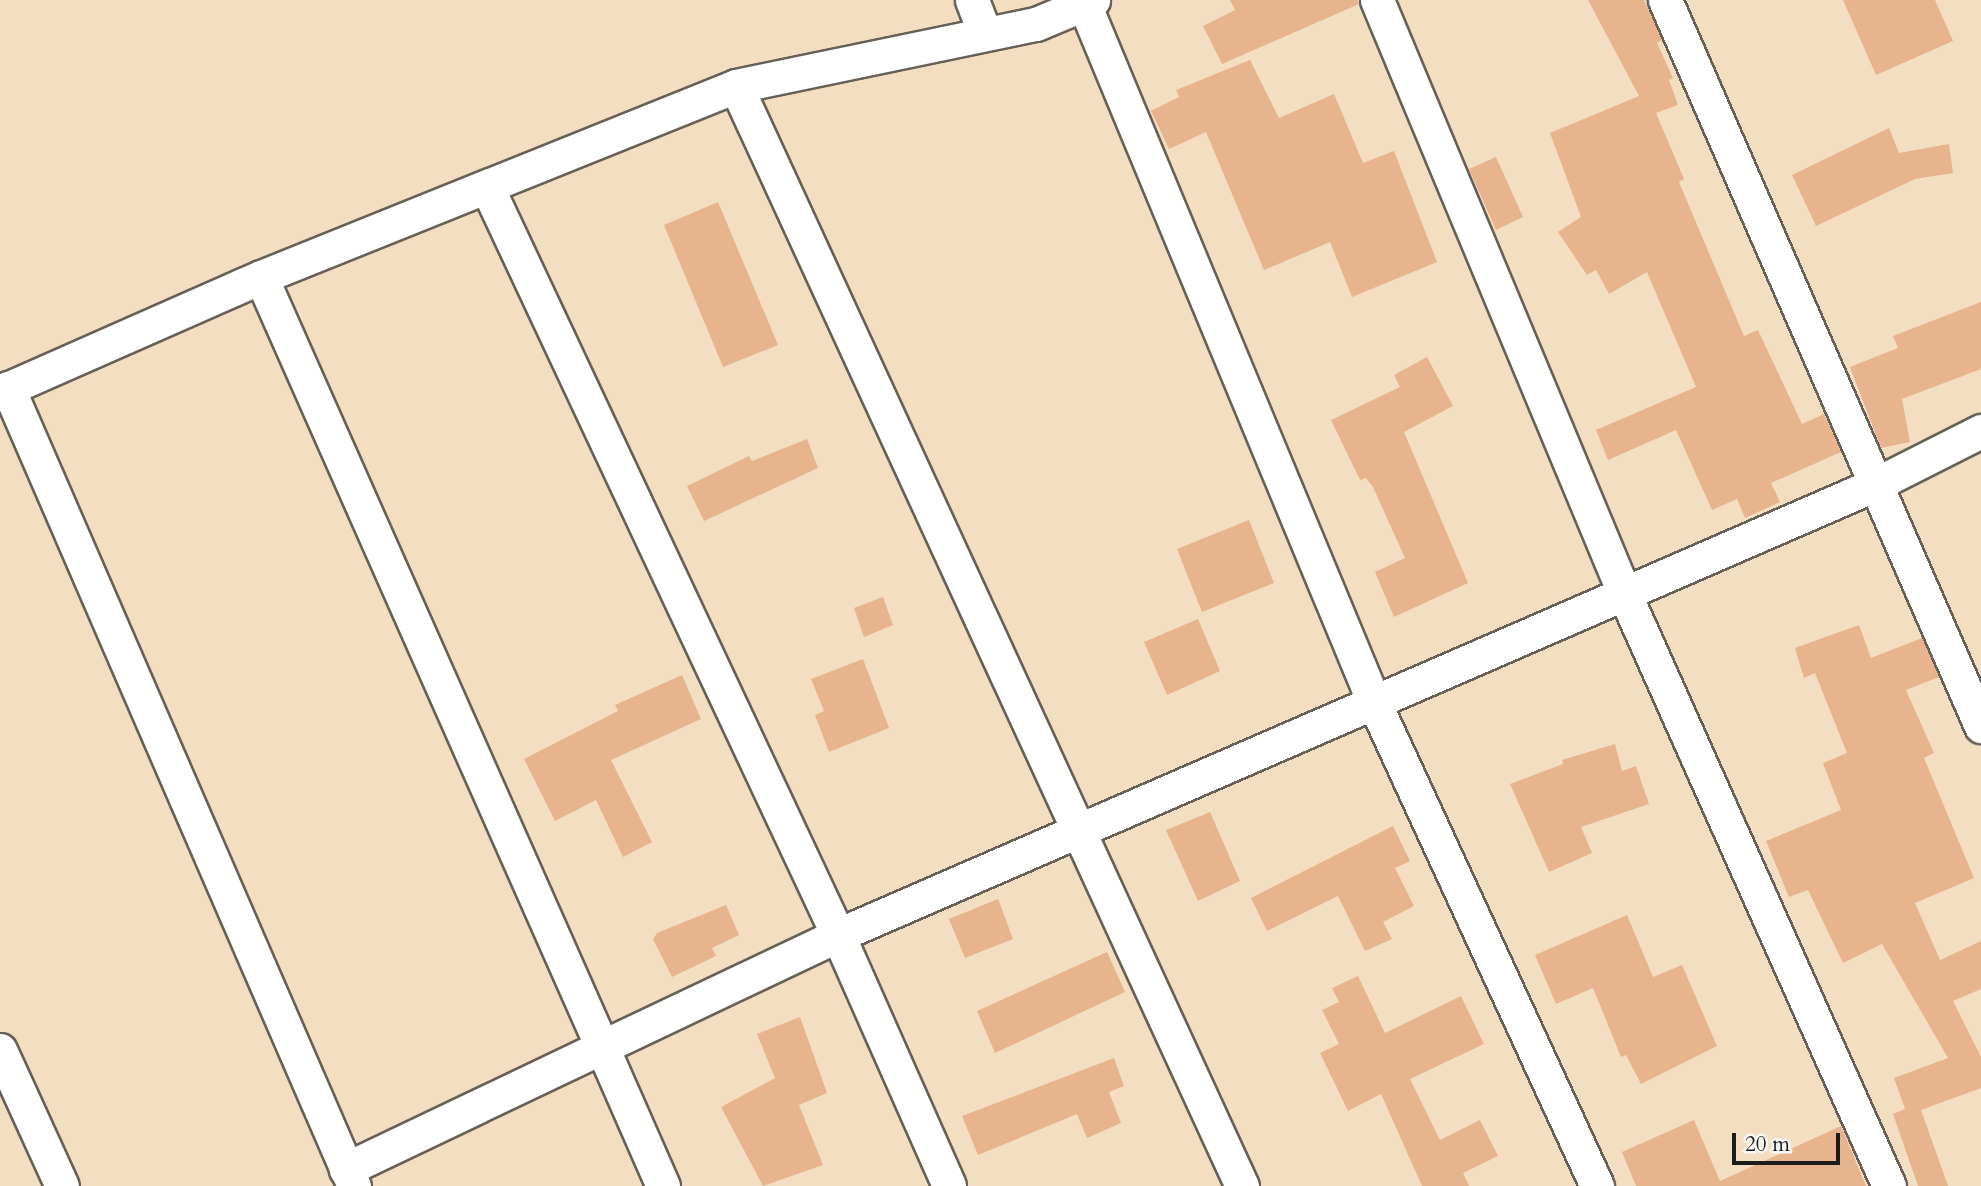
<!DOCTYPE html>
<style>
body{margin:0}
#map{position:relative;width:1981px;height:1186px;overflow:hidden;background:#f3dec2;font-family:Cardo,serif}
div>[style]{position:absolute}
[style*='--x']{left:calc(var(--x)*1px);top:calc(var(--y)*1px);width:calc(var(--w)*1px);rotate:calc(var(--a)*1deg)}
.building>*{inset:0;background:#e7b48d}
.roads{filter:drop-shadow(2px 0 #676056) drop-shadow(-2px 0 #676056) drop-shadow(0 2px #676056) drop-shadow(0 -2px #676056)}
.street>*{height:33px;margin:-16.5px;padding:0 16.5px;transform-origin:16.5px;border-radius:16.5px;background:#fff}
span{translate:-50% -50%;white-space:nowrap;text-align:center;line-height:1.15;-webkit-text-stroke:6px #f6f6f2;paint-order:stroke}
.scale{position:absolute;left:1732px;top:1133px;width:108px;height:32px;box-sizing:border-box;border:4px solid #1c1c1c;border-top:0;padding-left:9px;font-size:21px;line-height:24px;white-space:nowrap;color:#1c1c1c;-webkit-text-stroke:5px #f6f6f2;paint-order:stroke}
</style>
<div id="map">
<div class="building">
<div style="clip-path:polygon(1230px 0,1358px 0,1359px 4px,1222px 64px,1203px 26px,1235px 10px)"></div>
<div style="clip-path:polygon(1588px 0,1644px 0,1662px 40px,1657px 43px,1673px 78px,1669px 80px,1678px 105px,1656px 113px,1684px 179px,1679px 182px,1744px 336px,1758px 330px,1802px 424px,1824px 414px,1841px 452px,1771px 483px,1780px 502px,1745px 518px,1737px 499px,1712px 510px,1676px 430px,1608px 460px,1596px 430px,1696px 387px,1647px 272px,1609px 294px,1596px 270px,1587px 275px,1558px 232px,1581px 217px,1550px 133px,1639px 96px)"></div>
<div style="clip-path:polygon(1843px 0,1935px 0,1953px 41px,1876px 75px)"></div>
<div style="clip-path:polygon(1250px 60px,1279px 118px,1334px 94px,1363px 163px,1394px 151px,1437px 262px,1352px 297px,1330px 242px,1264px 270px,1206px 132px,1169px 149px,1151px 111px,1179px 97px,1176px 90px)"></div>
<div style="clip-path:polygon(1889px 128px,1899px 153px,1949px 144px,1953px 173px,1915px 179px,1816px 226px,1792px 175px)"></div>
<div style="clip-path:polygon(1496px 157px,1523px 217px,1496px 230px,1469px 169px)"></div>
<div style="clip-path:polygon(718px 202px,778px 345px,723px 367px,664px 225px)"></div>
<div style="clip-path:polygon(1981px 302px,1981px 369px,1902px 399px,1910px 442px,1881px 448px,1850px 367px,1898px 348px,1893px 336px)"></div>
<div style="clip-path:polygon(1427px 357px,1453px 406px,1404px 432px,1468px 583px,1394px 617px,1375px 572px,1405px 558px,1373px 487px,1366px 478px,1360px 480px,1331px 420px,1400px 387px,1394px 375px)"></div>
<div style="clip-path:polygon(807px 439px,818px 468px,704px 521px,687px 486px,749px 456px,752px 461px)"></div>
<div style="clip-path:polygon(1249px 520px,1274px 583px,1202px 612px,1177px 549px)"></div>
<div style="clip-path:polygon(883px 597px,893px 625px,864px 637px,854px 608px)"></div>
<div style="clip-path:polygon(1198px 619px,1220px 671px,1167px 695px,1144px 642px)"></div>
<div style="clip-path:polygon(1859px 625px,1871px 658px,1922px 638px,1939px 677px,1906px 690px,1934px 753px,1924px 758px,1974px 878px,1915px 903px,1940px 960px,1981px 941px,1981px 989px,1953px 1001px,1981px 1057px,1981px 1088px,1921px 1110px,1948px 1186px,1918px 1186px,1893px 1114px,1905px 1109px,1894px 1078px,1948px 1058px,1882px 944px,1843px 963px,1808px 890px,1789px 897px,1766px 841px,1841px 810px,1823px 763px,1847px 753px,1815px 673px,1804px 678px,1795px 648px)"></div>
<div style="clip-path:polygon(863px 659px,889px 728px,829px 752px,815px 715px,824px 711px,811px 679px)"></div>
<div style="clip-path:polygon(682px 675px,701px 719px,611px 760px,652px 842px,623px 857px,596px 800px,555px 821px,524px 759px,618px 711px,615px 705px)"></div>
<div style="clip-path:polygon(1615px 744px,1622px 771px,1636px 766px,1649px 804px,1581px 827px,1592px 853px,1549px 872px,1510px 784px,1563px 764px,1562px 760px)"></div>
<div style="clip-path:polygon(1210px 812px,1240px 881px,1198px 901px,1166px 830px)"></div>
<div style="clip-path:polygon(1393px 826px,1410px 861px,1395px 868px,1414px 906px,1383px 922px,1392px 939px,1365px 951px,1338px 896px,1267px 931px,1251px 898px)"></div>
<div style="clip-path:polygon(998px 899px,1013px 939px,965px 958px,949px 919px)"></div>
<div style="clip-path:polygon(726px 905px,739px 935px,712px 948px,716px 956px,672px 977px,653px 939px,657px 933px)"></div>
<div style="clip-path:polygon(1627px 915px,1653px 977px,1682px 965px,1717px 1046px,1641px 1084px,1626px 1055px,1621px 1057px,1593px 988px,1556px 1004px,1535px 955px)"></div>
<div style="clip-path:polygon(1107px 952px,1125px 992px,995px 1053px,977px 1011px)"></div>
<div style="clip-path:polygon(1358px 976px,1385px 1033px,1461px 996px,1484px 1044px,1410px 1079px,1440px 1140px,1480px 1120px,1498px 1156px,1463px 1173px,1469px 1186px,1422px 1186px,1381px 1094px,1348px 1111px,1320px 1053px,1339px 1044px,1322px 1010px,1339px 1002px,1332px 988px)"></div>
<div style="clip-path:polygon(800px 1017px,827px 1093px,799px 1105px,823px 1165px,763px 1186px,721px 1107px,775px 1078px,757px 1034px)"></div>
<div style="clip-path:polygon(1114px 1058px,1124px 1086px,1109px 1092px,1121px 1123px,1087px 1138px,1077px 1114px,978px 1155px,962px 1116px)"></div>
<div style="clip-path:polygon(1694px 1120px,1720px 1181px,1841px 1126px,1866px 1186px,1636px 1186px,1622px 1152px)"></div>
</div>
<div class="roads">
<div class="street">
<div style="--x:972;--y:0;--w:33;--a:69"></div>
<div style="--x:1377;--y:0;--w:645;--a:67.37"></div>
<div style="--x:1625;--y:595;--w:647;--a:65.93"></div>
<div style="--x:1665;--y:0;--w:792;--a:66.48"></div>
<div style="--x:1085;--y:6;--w:751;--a:67.46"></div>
<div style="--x:1373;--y:700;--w:535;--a:65.25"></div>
<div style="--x:736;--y:86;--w:1211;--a:65.3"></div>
<div style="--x:488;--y:189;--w:824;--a:64.87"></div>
<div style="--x:838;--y:935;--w:274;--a:66.1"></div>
<div style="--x:261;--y:277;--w:842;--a:66.11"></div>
<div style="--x:602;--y:1047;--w:284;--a:154.5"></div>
<div style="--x:8;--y:388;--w:870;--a:66.56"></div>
<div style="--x:0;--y:392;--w:285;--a:-23.8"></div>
<div style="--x:261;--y:277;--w:512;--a:-21.91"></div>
<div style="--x:736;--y:86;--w:306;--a:-11.7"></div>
<div style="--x:1036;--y:24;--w:62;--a:-22.8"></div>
<div style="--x:0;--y:1050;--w:149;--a:65.5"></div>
<div style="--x:663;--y:1186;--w:152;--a:-113.7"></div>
<div style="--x:602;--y:1047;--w:261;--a:-25.4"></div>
<div style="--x:838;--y:935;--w:1130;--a:-23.48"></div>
<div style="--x:1874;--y:485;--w:120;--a:-26.8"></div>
</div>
</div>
<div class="scale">20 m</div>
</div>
